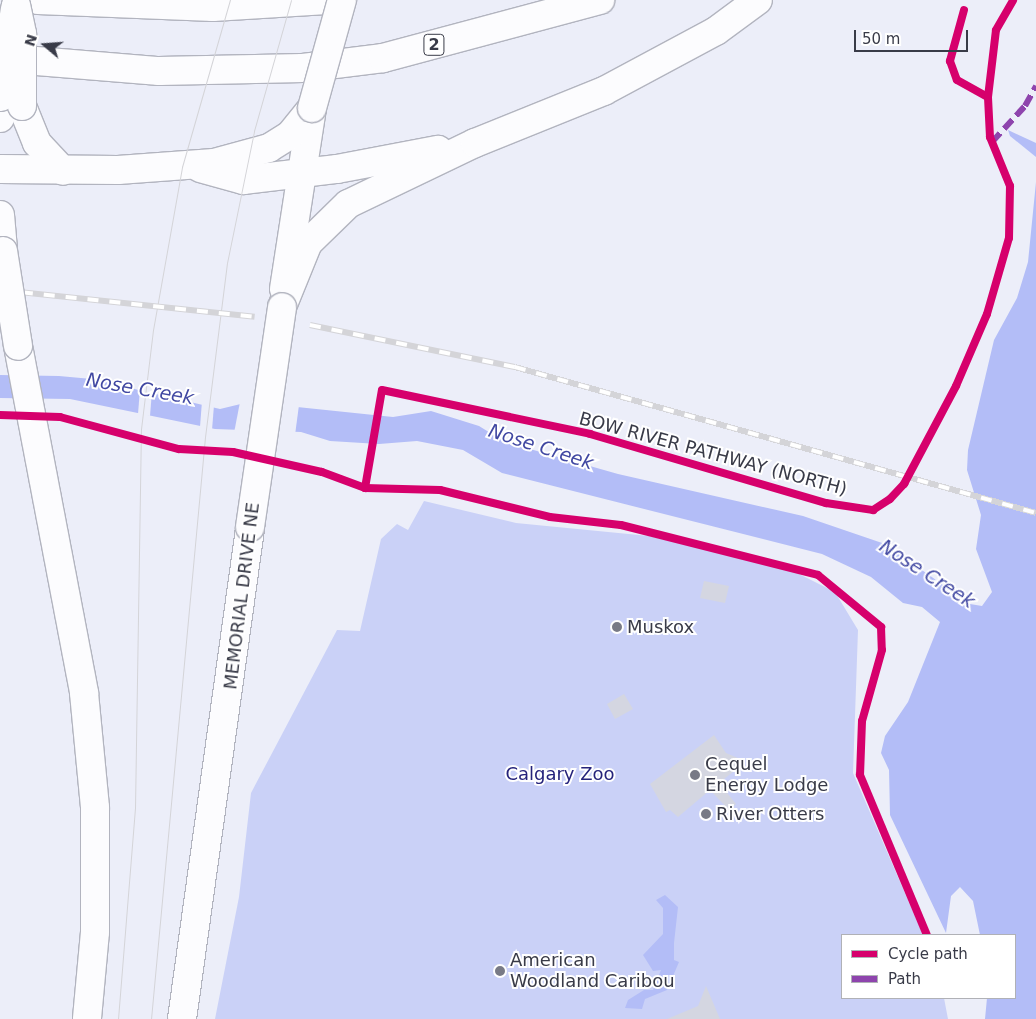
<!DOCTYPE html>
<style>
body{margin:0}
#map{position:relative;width:1036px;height:1019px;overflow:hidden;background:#eceef9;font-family:"DejaVu Sans",sans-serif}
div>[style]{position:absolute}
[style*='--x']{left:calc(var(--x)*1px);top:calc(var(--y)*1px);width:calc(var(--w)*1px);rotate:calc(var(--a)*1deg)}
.green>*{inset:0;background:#cad1f7}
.water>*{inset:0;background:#b3bdf7}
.pier>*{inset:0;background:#eceef9}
.building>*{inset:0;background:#d4d6e1}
.roads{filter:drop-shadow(1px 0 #b2b4bf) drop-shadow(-1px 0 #b2b4bf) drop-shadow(0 1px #b2b4bf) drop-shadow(0 -1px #b2b4bf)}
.trunk>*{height:28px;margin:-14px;padding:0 14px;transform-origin:14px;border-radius:14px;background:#fcfcfe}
.motorway>*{height:28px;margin:-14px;padding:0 14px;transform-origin:14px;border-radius:14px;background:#fcfcfe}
.tram>*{height:1px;margin:-0.5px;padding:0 0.5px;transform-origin:0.5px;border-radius:0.5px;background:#d4d4d8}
.rail>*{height:5.5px;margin-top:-2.75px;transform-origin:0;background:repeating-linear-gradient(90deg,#fff 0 11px,#d4d4d8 0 22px);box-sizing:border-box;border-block:1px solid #d4d4d8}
.bridges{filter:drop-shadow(1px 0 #b2b4bf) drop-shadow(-1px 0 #b2b4bf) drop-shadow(0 1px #b2b4bf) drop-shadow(0 -1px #b2b4bf)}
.trunk-bridge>*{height:28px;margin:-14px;padding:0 14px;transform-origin:14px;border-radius:14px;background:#fcfcfe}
.motorway-bridge>*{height:28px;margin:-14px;padding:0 14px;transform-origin:14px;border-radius:14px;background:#fcfcfe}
.quiet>*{height:6px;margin-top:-3px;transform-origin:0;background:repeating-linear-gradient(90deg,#8e44ad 0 12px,transparent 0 18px)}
.cycleway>*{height:8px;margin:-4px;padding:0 4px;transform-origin:4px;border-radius:4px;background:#d6006c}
.dots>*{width:14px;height:14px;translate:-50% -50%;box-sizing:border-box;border:2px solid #fff;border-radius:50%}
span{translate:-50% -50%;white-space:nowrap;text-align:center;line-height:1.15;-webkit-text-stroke:4px #fff;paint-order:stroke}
.shield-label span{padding:1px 4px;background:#fff;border:1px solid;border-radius:4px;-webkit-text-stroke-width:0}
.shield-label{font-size:16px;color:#393b48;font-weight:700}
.street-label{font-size:18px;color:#393b48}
.poi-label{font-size:18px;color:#393b48}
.left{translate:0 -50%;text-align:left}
.park-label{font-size:18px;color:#25237b}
.water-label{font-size:19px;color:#4148a2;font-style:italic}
.legend{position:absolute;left:841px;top:934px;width:175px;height:65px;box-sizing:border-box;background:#fff;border:1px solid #b0b1b6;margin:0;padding:6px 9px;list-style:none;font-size:15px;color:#393b48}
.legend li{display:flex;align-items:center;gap:10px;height:25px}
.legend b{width:25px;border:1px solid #b0b1b6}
.north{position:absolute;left:20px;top:20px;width:50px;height:50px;-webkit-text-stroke:4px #fff;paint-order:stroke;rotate:288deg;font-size:14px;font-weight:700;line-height:20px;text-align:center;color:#393b48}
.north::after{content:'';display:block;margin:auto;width:18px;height:22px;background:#393b48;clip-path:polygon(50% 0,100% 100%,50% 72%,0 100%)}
.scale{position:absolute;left:854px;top:30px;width:114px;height:22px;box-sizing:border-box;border:2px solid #393b48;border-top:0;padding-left:6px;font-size:15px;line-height:18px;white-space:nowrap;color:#393b48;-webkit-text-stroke:4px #fff;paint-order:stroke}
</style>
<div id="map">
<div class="green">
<div style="clip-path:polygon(424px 501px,516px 523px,649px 536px,791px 570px,835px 592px,858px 630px,853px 773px,923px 935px,842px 935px,842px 998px,944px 998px,948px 1019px,215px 1019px,239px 897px,251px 793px,337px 630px,360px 631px,381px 539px,397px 524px,408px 530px)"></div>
</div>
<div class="water">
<div style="clip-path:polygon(1008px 130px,1036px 143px,1036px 157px,1010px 136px)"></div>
<div style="clip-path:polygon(1036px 182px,1036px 1019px,985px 1019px,987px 998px,1015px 998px,1015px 935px,980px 935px,973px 901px,960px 887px,951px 896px,946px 933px,890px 815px,889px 770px,881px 753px,885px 736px,908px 702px,940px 622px,922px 607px,903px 603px,871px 577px,822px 554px,502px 473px,463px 450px,417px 441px,379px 444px,330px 441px,301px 432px,215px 429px,70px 399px,0 398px,0 375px,59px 376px,92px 379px,220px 409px,249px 402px,393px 417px,431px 411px,479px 426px,505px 442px,618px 474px,803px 516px,885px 544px,970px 604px,982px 606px,992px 592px,976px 549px,981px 515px,967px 470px,968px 450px,994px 340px,1017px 298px,1028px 262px)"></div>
<div style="clip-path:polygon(665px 895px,678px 907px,674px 943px,674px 960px,679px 962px,667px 990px,645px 999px,642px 1009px,625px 1008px,628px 1000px,644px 990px,653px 990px,661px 970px,653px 971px,643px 955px,663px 934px,663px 908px,656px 900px)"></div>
</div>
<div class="pier">
<div style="clip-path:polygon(140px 389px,152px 391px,150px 416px,138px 414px)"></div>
<div style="clip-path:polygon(263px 398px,299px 405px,295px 435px,234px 433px,240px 402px)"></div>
<div style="clip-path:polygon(202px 401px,214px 405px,212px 430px,200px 427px)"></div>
</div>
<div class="building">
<div style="clip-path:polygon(704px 581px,729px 586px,725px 603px,700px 598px)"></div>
<div style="clip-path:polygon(624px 694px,633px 709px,615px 719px,607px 704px)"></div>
<div style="clip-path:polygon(714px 735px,726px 753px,738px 758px,733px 761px,738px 768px,719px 783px,736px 804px,729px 810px,710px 790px,678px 817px,670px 810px,666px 812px,650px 784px)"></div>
<div style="clip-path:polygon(706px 986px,720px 1019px,667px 1019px,698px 1006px)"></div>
</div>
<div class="roads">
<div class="trunk">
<div style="--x:0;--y:118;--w:21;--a:-87"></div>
<div style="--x:0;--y:215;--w:36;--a:85"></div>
<div style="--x:284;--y:289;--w:183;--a:-81.2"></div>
<div style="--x:18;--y:346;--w:353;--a:79.2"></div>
<div style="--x:84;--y:693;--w:116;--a:84.5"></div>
<div style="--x:95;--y:808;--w:124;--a:90"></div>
<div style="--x:95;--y:932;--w:87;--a:95.3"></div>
<div style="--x:182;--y:1019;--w:497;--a:-82.1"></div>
</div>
<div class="motorway">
<div style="--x:38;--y:0;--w:175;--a:2.3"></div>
<div style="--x:213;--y:7;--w:114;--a:-3.5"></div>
<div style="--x:0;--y:58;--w:160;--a:4.7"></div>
<div style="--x:159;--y:71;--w:144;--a:-1.2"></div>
<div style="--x:303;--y:68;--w:81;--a:-7.1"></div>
<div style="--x:383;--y:58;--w:225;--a:-15"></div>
<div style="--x:22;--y:106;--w:40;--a:68"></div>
<div style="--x:37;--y:143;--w:38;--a:47"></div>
<div style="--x:200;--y:168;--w:45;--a:15.6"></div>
<div style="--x:243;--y:180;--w:95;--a:-6.7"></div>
<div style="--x:337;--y:169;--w:103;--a:-10.7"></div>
<div style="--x:0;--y:169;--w:118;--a:0.5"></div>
<div style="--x:118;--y:170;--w:96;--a:-4.2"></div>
<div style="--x:214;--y:163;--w:57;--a:-15.3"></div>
<div style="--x:269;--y:148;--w:25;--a:-32"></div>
<div style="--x:290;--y:135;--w:35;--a:-51"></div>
<div style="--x:282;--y:307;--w:69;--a:-67.9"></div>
<div style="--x:308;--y:243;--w:56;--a:-44.3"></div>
<div style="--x:348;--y:204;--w:141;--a:-25.7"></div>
<div style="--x:475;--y:143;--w:139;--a:-22"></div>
<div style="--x:604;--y:91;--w:127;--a:-28.2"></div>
<div style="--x:716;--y:31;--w:52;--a:-36.4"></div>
</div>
</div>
<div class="tram">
<div style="--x:118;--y:1019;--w:212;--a:-85.4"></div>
<div style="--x:135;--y:808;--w:379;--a:-89.1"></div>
<div style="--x:141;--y:429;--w:100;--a:-83.1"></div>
<div style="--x:153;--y:330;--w:166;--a:-79.9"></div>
<div style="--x:182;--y:167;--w:174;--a:-74"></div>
<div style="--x:151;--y:1019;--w:584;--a:-84.7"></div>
<div style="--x:205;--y:437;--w:175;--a:-82.8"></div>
<div style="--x:227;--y:263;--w:135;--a:-78.4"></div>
<div style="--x:254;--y:131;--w:136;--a:-74.2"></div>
</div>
<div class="rail">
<div style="--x:0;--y:290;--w:256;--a:6"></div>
<div style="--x:310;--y:325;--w:209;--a:11.6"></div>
<div style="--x:515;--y:367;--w:541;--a:15.65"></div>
</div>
<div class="bridges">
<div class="trunk-bridge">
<div style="--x:1;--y:97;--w:89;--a:-81"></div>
<div style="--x:312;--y:108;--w:112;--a:-74.5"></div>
<div style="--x:3;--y:251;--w:96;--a:81"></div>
<div style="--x:250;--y:527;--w:222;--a:-81.7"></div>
</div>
<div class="motorway-bridge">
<div style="--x:16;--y:5;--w:30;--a:78"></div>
<div style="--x:22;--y:34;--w:72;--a:90"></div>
</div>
</div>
<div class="quiet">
<div style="--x:992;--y:142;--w:49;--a:-47.5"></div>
<div style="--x:1025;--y:106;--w:23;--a:-61"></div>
</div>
<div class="cycleway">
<div style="--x:964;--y:10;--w:53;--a:105.4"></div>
<div style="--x:950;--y:61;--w:20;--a:70"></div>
<div style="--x:957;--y:80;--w:35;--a:29"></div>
<div style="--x:0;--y:415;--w:60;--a:1.9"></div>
<div style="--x:60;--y:417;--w:123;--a:15.1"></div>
<div style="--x:179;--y:449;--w:54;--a:3.2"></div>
<div style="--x:233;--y:452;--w:91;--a:12.7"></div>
<div style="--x:322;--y:472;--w:46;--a:20.4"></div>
<div style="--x:365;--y:488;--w:75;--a:1.5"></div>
<div style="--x:440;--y:490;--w:113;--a:13.8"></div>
<div style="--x:550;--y:517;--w:71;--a:6.4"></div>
<div style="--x:621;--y:525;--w:203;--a:14.2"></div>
<div style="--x:818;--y:575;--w:82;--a:39.5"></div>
<div style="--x:881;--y:627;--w:23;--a:88"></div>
<div style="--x:882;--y:650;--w:74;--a:105.7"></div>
<div style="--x:862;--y:721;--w:54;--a:92.1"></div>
<div style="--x:860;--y:775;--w:173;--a:67.3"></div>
<div style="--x:365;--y:488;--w:99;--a:-80.2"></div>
<div style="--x:382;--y:390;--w:213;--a:11.9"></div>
<div style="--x:590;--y:434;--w:246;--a:16.3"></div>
<div style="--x:826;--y:503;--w:48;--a:8.5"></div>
<div style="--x:873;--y:510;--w:20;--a:-33"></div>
<div style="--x:890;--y:499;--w:21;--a:-47"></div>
<div style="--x:904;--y:484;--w:111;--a:-62"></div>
<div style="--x:956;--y:386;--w:78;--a:-66.7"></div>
<div style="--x:987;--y:314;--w:79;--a:-73.9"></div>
<div style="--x:1009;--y:238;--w:52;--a:-88.9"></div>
<div style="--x:1010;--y:186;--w:53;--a:-112.2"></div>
<div style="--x:990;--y:137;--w:40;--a:-92.9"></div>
<div style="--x:988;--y:97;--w:67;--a:-83.2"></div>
<div style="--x:996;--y:30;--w:34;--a:-60"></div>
</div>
<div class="dots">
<div style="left:617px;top:627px;background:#787a86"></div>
<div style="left:695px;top:775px;background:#787a86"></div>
<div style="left:706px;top:814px;background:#787a86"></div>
<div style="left:500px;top:971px;background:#787a86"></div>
</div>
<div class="shield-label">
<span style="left:434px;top:45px">2</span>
</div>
<div class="street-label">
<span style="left:713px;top:454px;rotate:15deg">BOW RIVER PATHWAY (NORTH)</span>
<span style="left:242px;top:596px;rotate:-83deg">MEMORIAL DRIVE NE</span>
</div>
<div class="poi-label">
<span class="left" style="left:627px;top:627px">Muskox</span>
<span class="left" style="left:705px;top:775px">Cequel<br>Energy Lodge</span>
<span class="left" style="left:716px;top:814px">River Otters</span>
<span class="left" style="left:510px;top:971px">American<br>Woodland Caribou</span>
</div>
<div class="park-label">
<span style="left:560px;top:774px">Calgary Zoo</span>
</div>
<div class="water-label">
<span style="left:140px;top:389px;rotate:10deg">Nose Creek</span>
<span style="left:541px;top:447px;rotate:18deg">Nose Creek</span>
<span style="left:927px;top:574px;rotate:33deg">Nose Creek</span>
</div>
<ul class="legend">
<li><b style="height:6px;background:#d6006c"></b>Cycle path</li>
<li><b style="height:6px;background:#8e44ad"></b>Path</li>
</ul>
<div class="north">N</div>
<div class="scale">50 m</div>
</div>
